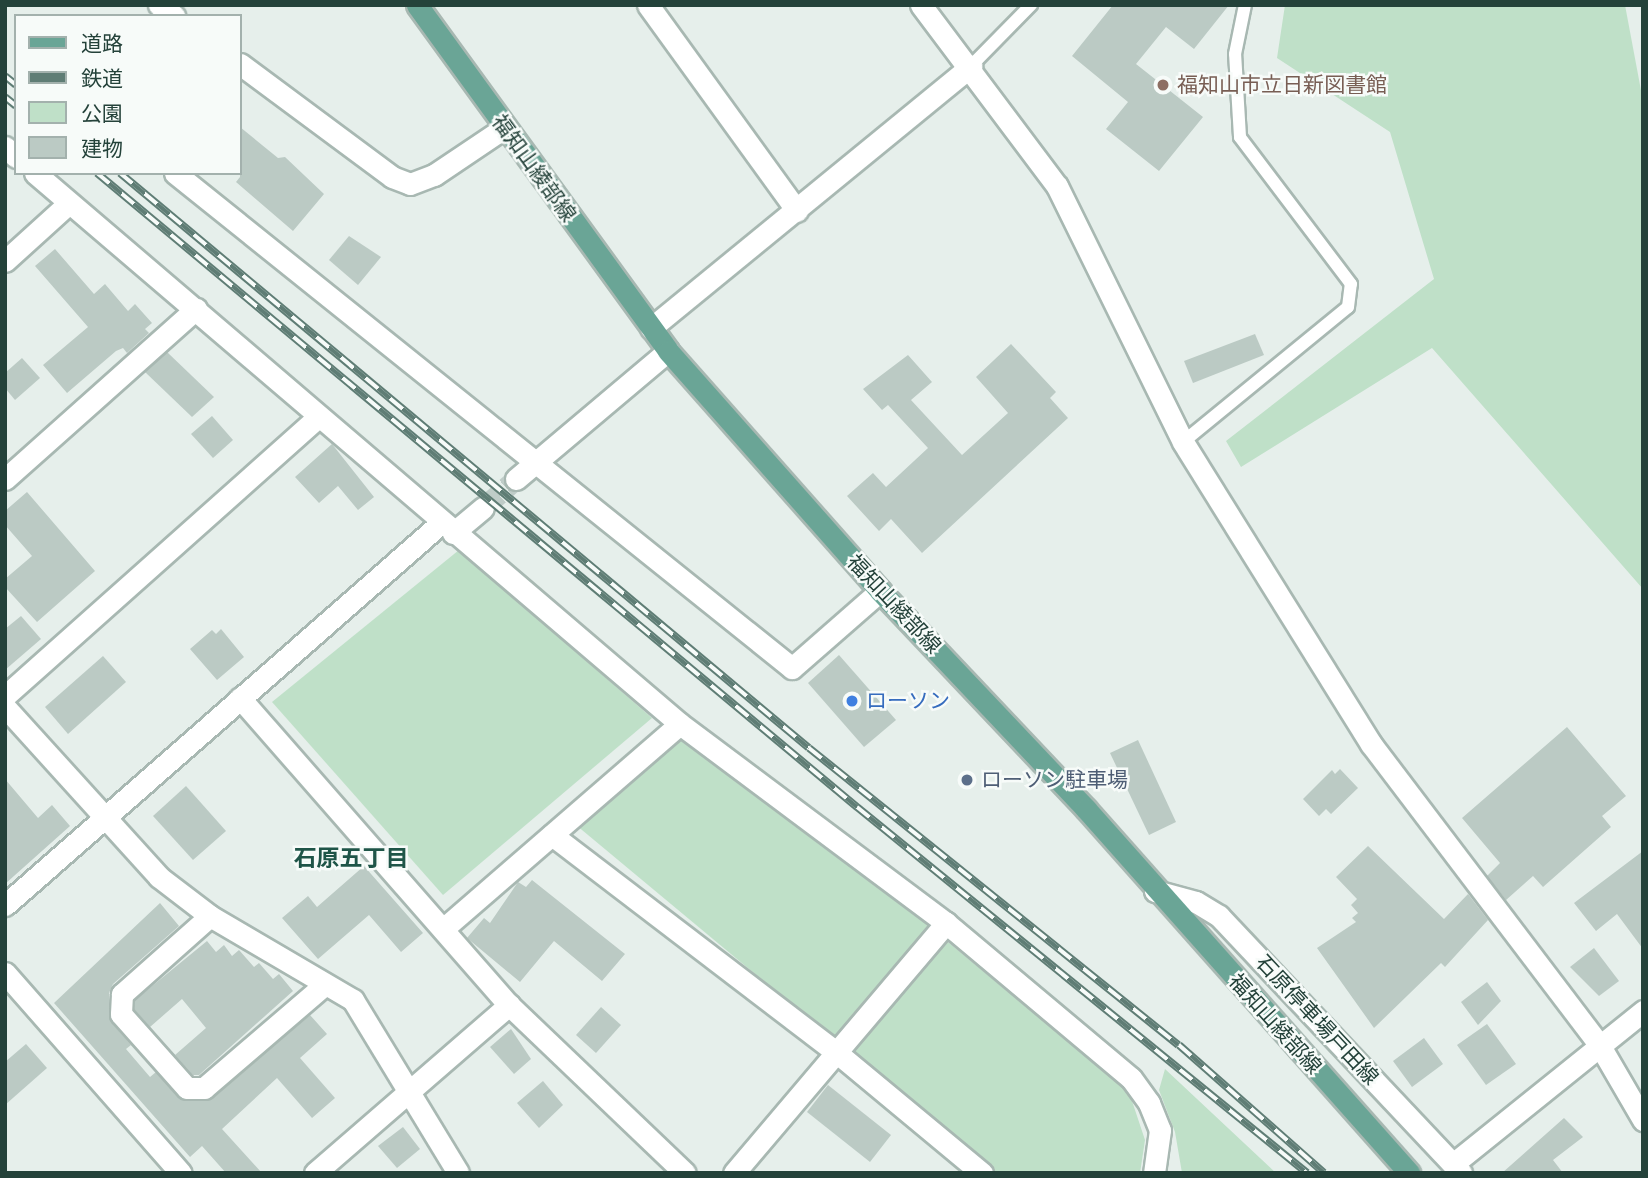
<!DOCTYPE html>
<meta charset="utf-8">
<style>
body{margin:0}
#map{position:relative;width:1648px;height:1178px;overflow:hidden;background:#e6efeb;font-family:"Source Sans 3","Noto Sans JP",sans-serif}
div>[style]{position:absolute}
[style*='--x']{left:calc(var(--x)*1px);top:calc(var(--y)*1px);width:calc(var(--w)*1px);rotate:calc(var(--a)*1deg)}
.green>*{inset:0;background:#bfe0c8}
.building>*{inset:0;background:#bbcac4}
.minor-tunnel>*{height:21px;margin-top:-10.5px;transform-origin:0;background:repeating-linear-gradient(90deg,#bfccc8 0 21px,transparent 0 31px)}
.roads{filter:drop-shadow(2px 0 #a8b8b2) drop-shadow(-2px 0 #a8b8b2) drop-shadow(0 2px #a8b8b2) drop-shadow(0 -2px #a8b8b2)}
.service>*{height:12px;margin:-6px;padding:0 6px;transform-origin:6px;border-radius:6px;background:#fff}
.minor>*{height:21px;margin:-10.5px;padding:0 10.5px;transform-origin:10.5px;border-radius:10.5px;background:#fff}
.tertiary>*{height:21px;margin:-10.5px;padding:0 10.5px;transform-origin:10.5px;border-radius:10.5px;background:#fff}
.secondary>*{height:21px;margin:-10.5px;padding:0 10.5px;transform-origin:10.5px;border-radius:10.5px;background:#fff}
.primary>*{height:21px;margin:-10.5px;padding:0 10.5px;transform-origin:10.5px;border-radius:10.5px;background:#6aa596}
.rail>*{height:8px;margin-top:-4px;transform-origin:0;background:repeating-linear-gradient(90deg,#f7fbf9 0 16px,#5f7d75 0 32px);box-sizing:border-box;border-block:2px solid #5f7d75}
.dots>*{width:19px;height:19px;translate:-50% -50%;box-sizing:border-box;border:4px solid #f7fbf9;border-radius:50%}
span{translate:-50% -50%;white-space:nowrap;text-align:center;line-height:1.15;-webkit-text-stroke:5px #f7fbf9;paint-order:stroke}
.education-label{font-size:21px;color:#785e54}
.left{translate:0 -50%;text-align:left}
.street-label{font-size:21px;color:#24423a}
.shop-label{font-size:21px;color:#366cbe}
.service-label{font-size:21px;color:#4e5e75}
.neighbourhood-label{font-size:23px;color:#1f5548;font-weight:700}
.frame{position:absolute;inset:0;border:7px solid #24423a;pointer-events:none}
.legend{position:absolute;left:14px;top:14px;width:228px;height:161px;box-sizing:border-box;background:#f7fbf9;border:2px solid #a3b1ad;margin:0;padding:9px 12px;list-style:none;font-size:21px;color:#24423a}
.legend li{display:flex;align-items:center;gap:14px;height:35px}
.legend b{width:35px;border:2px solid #a3b1ad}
</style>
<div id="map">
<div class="green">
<div style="clip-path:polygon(1285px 5px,1625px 5px,1643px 101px,1643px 589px,1432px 348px,1241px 467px,1226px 441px,1434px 279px,1390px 132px,1277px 58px)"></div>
<div style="clip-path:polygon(459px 550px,652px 718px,443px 895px,272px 702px)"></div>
<div style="clip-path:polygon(686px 725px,1129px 1092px,1145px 1140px,1140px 1173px,994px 1173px,576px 825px)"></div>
<div style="clip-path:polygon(1165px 1069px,1276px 1173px,1182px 1173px,1175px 1132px,1159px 1090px)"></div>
</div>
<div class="building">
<div style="clip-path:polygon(1113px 5px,1229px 5px,1194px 49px,1166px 27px,1136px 64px,1203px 117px,1159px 171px,1106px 129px,1128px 102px,1072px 56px)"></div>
<div style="clip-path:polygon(240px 127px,278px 158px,285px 157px,324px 194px,293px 231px,236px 182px,240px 177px)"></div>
<div style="clip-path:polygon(349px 236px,381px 257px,358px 285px,329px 260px)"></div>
<div style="clip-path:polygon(55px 249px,94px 294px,105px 284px,128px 311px,135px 304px,152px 323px,145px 329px,149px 333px,127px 353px,123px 348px,116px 351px,67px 393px,43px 365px,88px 327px,35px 266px)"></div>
<div style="clip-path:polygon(1255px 334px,1264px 355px,1193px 383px,1184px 361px)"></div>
<div style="clip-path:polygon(1011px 344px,1056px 392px,1050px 398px,1068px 418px,922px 553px,891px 519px,879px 531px,847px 496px,873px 473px,886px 487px,928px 448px,888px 405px,882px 410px,863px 389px,908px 355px,932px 382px,911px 400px,962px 455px,1008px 413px,976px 377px)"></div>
<div style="clip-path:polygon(167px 352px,214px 397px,192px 417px,145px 372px)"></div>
<div style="clip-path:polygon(22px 358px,40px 378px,15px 400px,5px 388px,5px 373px)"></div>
<div style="clip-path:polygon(212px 416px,233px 440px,213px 458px,191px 434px)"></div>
<div style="clip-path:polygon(332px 444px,374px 497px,358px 510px,338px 486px,319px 503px,295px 477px)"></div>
<div style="clip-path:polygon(27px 492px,95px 571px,37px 622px,5px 587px,5px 579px,32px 556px,5px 525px,5px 511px)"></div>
<div style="clip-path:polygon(21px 616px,41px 639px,5px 670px,5px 629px)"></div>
<div style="clip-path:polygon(221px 629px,244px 657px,217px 680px,190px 649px,212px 630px,216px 634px)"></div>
<div style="clip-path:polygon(839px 655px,896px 720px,864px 747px,808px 683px)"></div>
<div style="clip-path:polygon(103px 656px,126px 682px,68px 734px,45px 707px)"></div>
<div style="clip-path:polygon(1567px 727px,1626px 796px,1602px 816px,1611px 827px,1543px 887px,1533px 876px,1506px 900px,1487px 876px,1500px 863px,1462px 818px)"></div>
<div style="clip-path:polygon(1138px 740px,1176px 822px,1149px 835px,1110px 753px)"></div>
<div style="clip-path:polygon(1340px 769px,1358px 788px,1331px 814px,1326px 809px,1319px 816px,1303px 799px,1332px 770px,1335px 774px)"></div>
<div style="clip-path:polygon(5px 779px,38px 818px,52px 805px,70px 826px,5px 884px)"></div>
<div style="clip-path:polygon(186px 786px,226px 831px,193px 860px,153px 816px)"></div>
<div style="clip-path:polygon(1368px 846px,1444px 919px,1468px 894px,1488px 920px,1445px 967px,1441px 963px,1374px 1028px,1317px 948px,1356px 922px,1352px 918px,1358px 913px,1351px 905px,1357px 899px,1336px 877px)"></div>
<div style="clip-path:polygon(1643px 851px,1643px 949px,1617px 914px,1596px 931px,1574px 903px)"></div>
<div style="clip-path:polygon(364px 866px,423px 933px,401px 952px,369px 915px,318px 959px,282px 918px,308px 896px,317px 907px)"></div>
<div style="clip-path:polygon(532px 880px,625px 954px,602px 981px,554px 941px,520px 982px,467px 938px,484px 918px,490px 923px,518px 882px,526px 887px)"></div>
<div style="clip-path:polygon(160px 903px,179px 926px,113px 984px,109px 993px,111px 1022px,131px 1045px,126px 1049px,150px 1077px,156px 1072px,182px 1100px,205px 1101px,310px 1015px,327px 1034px,300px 1058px,335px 1098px,312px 1118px,277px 1078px,222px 1129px,262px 1173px,226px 1173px,202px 1146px,190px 1157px,54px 1003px)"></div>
<div style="clip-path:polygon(207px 941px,216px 952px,224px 945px,232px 956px,239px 950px,254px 967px,259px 963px,273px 979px,279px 974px,293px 991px,199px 1075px,193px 1075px,175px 1055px,206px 1028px,182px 999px,150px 1027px,134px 1009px,135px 1000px)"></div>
<div style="clip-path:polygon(1594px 948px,1619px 981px,1599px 996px,1570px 967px)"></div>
<div style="clip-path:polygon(1487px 982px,1501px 1001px,1478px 1025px,1461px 1002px)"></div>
<div style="clip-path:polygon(601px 1007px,621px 1025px,596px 1053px,576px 1035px)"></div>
<div style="clip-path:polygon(1487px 1024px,1516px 1064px,1486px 1085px,1457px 1045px)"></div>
<div style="clip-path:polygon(511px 1029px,531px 1059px,514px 1074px,490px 1047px)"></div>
<div style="clip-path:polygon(1424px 1038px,1443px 1064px,1412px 1087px,1393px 1061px)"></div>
<div style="clip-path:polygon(26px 1044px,47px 1068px,5px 1105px,5px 1062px)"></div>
<div style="clip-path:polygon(543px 1081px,563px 1105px,539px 1128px,517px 1103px)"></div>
<div style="clip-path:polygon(828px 1085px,891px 1135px,870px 1162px,807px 1112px)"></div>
<div style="clip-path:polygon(1564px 1118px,1583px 1137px,1553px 1160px,1563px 1173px,1502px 1173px)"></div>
<div style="clip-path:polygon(403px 1127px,420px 1149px,397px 1168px,378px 1146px)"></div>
</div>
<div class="minor-tunnel">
<div style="--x:483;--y:508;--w:44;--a:-41.3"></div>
</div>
<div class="roads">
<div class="service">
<div style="--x:971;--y:66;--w:86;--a:-45.5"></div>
<div style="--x:1183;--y:442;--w:213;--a:-39.3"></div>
<div style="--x:1348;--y:307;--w:23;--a:-83"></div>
<div style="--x:1351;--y:284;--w:184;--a:-127.1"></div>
<div style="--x:1240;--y:137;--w:83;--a:-93.4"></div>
<div style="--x:1235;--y:54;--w:50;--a:-78.5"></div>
</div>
<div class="minor">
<div style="--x:159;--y:5;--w:19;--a:36"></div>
<div style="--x:648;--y:5;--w:254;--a:54.1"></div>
<div style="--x:921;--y:5;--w:226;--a:53.1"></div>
<div style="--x:1057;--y:186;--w:285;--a:63.8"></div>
<div style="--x:1183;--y:442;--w:356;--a:58.1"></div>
<div style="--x:1371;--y:744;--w:379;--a:52.8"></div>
<div style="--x:1600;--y:1046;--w:86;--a:59.8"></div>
<div style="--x:240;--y:64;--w:189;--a:36.6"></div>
<div style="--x:392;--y:177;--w:19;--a:21"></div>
<div style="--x:410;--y:184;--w:26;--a:-21"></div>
<div style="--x:434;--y:175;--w:84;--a:-33.9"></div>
<div style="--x:5;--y:147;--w:15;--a:42"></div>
<div style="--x:35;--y:173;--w:848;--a:40.51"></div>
<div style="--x:680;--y:724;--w:332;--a:36.8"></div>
<div style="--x:946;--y:923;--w:241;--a:40"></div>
<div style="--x:1131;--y:1078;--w:31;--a:54"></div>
<div style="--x:1149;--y:1103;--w:29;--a:68"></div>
<div style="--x:1160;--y:1130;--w:43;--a:97.9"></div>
<div style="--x:175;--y:173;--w:791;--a:38.74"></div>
<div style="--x:792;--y:668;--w:117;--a:-41.2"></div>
<div style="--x:5;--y:261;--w:86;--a:-42.2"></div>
<div style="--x:651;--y:328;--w:414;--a:-39.3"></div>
<div style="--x:5;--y:479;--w:256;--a:-41.7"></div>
<div style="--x:516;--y:479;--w:199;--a:-40.1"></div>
<div style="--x:453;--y:533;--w:39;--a:-40"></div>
<div style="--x:5;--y:696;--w:419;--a:-41.7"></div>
<div style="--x:240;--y:698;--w:408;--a:48.8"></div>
<div style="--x:509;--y:1005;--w:243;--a:43.7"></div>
<div style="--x:5;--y:707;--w:229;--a:47.8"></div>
<div style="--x:159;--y:877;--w:64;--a:37.4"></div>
<div style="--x:210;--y:916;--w:166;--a:30.4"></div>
<div style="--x:353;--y:1000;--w:202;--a:58.7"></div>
<div style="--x:552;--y:835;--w:357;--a:37.4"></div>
<div style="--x:836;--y:1052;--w:190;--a:39.7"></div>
<div style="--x:5;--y:905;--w:581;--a:-41.23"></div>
<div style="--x:210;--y:916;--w:118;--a:138.4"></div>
<div style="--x:122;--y:994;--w:20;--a:93"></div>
<div style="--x:121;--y:1014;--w:99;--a:48.3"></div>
<div style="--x:187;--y:1088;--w:17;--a:0"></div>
<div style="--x:204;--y:1088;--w:157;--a:-40.6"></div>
<div style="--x:443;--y:929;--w:313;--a:-40.9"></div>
<div style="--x:5;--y:973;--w:266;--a:48.7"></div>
<div style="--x:315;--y:1173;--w:257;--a:-40.9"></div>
<div style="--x:734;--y:1173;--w:328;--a:-49.7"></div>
</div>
<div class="tertiary">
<div style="--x:1453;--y:1164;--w:244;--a:-38.8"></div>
</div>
<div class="secondary">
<div style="--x:1155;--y:891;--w:42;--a:15"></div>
<div style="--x:1196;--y:902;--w:27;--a:31"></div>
<div style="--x:1219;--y:916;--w:353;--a:46.7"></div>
</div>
<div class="primary">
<div style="--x:417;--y:5;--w:427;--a:54"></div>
<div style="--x:668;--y:351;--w:320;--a:48.5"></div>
<div style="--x:880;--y:591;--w:300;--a:46.6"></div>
<div style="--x:1086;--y:809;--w:487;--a:48.4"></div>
</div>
</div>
<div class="rail">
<div style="--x:5;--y:76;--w:14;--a:39"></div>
<div style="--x:5;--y:97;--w:14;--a:39"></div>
<div style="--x:97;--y:173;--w:990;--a:39.84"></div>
<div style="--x:857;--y:807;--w:580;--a:39.12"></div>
<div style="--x:120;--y:173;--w:897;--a:39.85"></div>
<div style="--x:809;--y:748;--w:474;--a:38.8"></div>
<div style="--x:1179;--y:1045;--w:193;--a:41.4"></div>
</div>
<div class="dots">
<div style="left:1163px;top:85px;background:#8d6e63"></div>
<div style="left:852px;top:701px;background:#3f7fe0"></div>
<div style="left:967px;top:780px;background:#5c6f8a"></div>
</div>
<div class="education-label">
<span class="left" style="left:1177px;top:85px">福知山市立日新図書館</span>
</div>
<div class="street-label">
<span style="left:534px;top:168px;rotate:54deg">福知山綾部線</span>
<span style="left:894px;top:604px;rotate:47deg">福知山綾部線</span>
<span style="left:1317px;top:1020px;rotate:47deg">石原停車場戸田線</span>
<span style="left:1275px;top:1024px;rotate:48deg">福知山綾部線</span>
</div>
<div class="shop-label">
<span class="left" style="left:866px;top:701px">ローソン</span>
</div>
<div class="service-label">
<span class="left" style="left:981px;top:780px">ローソン駐車場</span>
</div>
<div class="neighbourhood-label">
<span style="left:351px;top:859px">石原五丁目</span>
</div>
<div class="frame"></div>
<ul class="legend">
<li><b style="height:9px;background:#6aa596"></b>道路</li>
<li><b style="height:9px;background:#5f7d75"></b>鉄道</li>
<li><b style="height:19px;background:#bfe0c8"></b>公園</li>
<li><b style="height:19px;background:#bbcac4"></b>建物</li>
</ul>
</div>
